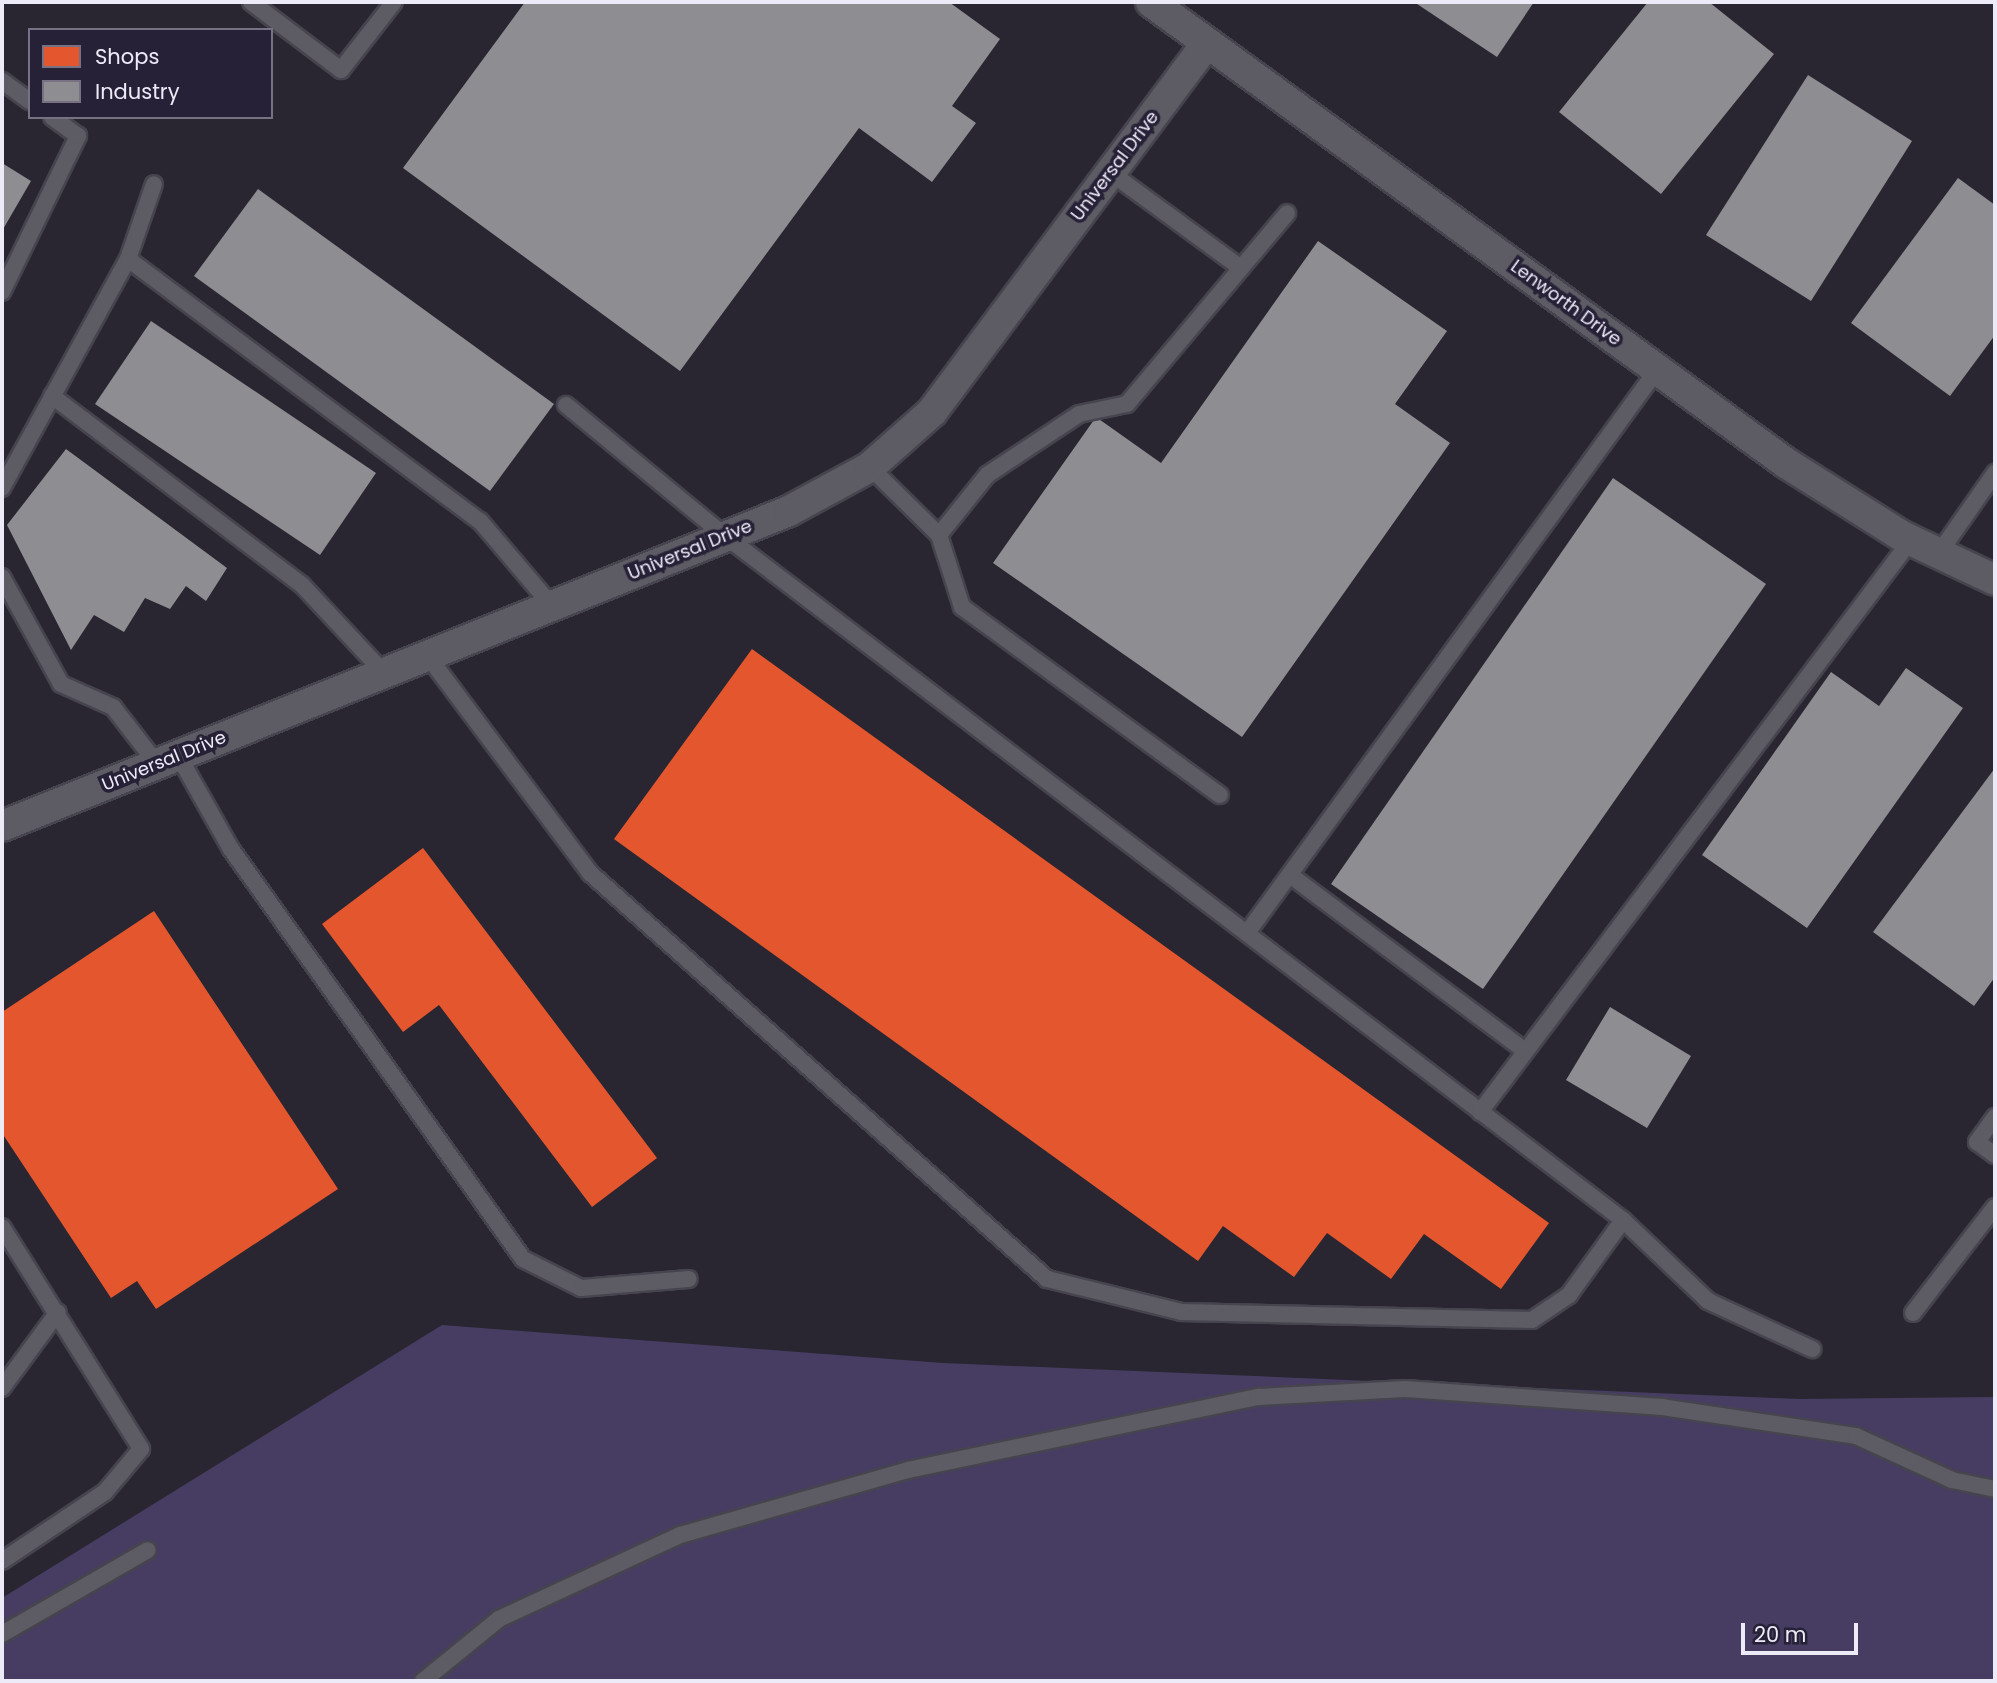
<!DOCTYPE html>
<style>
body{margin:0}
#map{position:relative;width:1997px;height:1683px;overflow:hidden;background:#292631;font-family:Poppins,sans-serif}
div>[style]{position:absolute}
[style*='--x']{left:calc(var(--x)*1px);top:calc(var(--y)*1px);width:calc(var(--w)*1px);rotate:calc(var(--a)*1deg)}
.green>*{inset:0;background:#473d62}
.shops>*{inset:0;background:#e4572e}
.industry>*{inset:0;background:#8d8d92}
.roads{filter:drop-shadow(2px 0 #46444e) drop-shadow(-2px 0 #46444e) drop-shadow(0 2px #46444e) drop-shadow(0 -2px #46444e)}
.service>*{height:16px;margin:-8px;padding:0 8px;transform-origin:8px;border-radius:8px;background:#5d5b63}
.minor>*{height:30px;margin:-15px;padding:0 15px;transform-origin:15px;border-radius:15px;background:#5d5b63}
span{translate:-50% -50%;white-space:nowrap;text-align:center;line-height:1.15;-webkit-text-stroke:7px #262136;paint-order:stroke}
.street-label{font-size:18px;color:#eeebf9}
.frame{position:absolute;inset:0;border:4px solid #eeebf9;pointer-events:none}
.legend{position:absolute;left:28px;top:28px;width:245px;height:91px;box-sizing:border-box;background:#262136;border:2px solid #767284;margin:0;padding:9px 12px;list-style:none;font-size:21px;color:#eeebf9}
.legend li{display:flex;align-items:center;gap:14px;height:35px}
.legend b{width:35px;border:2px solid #767284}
.scale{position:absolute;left:1741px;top:1623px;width:117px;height:32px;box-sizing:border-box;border:4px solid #eeebf9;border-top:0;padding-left:9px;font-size:21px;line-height:24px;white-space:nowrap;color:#eeebf9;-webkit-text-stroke:5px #262136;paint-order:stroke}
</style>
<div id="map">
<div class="green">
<div style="clip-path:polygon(442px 1325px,943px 1363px,1799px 1399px,1995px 1397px,1995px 1681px,2px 1681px,2px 1598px)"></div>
</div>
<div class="shops">
<div style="clip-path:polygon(752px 649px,1549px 1223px,1501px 1289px,1424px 1234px,1391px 1279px,1327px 1233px,1294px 1277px,1223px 1226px,1198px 1261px,614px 839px)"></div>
<div style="clip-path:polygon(423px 848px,657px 1158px,592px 1207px,439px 1005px,403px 1032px,322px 924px)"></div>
<div style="clip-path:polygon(154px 911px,338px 1189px,156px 1309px,137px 1281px,111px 1298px,2px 1133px,2px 1012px)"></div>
</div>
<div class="industry">
<div style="clip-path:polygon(525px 2px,949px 2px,1000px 39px,952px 106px,976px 123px,932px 182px,859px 128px,680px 371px,403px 168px)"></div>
<div style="clip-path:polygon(1414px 2px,1534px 2px,1497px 57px)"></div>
<div style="clip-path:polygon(1648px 2px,1709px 2px,1774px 54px,1661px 194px,1559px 112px)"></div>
<div style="clip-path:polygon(1808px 75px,1912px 141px,1811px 301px,1706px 235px)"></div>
<div style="clip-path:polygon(2px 163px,31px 181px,2px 231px)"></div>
<div style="clip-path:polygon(1958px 178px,1995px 205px,1995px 335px,1950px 396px,1851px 323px)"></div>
<div style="clip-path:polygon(258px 189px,554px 404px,490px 491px,194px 276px)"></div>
<div style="clip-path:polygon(1318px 241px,1447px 331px,1395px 404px,1450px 443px,1242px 737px,993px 563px,1096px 417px,1161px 463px)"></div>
<div style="clip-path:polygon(151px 321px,376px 473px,320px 555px,95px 404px)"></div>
<div style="clip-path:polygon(66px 449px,227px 568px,206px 601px,186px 586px,170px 609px,145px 598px,124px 632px,94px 615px,71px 650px,7px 525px)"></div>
<div style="clip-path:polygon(1613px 478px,1766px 584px,1483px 989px,1331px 884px)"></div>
<div style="clip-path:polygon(1906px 668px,1963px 708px,1807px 928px,1702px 855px,1831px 672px,1879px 706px)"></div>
<div style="clip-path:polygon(1995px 768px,1995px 977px,1974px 1006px,1873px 932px)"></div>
<div style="clip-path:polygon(1610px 1007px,1691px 1056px,1647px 1128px,1566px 1080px)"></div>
</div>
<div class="roads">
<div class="service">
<div style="--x:251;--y:2;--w:113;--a:37.1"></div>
<div style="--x:341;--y:70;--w:86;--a:-52.1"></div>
<div style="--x:2;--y:81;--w:34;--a:36"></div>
<div style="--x:1111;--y:173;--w:161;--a:36.2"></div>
<div style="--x:128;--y:259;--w:79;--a:-70.9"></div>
<div style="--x:2;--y:292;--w:174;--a:-64"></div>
<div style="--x:78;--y:136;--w:32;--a:-144"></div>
<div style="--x:52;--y:396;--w:313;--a:37.1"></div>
<div style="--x:302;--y:585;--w:120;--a:47"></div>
<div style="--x:870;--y:467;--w:97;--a:44.6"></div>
<div style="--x:939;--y:535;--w:76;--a:72.3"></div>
<div style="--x:962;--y:607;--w:319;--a:36.1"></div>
<div style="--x:2;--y:488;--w:261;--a:-61.2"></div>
<div style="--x:128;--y:259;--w:439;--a:36.7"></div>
<div style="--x:480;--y:521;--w:111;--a:49.7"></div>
<div style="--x:939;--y:535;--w:77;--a:-51.3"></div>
<div style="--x:987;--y:475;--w:110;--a:-33.5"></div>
<div style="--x:1079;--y:414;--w:49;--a:-11.8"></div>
<div style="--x:1127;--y:404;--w:249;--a:-50"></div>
<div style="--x:1939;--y:553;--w:98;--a:-55"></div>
<div style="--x:2;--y:577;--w:122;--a:61.1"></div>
<div style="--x:61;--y:684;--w:57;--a:23.9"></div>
<div style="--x:113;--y:707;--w:72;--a:52.3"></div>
<div style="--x:427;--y:655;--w:272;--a:53.2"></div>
<div style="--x:590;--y:873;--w:611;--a:41.62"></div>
<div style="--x:1047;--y:1279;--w:138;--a:13.8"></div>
<div style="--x:1181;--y:1312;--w:351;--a:1.3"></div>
<div style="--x:1532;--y:1320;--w:45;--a:-34"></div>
<div style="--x:1569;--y:1295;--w:92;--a:-54.2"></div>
<div style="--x:1623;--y:1220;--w:1129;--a:-142.7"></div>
<div style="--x:725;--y:536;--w:206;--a:-140.5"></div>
<div style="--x:178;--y:755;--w:108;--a:60.6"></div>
<div style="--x:231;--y:849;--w:503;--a:54.54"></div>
<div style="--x:523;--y:1259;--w:65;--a:26.6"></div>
<div style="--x:581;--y:1288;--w:108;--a:-4.8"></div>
<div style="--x:1290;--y:875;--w:294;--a:36.8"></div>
<div style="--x:1247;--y:933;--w:696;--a:-53.94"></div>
<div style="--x:1480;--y:1112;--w:716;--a:-53"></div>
<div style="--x:1995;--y:1117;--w:31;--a:126"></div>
<div style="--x:1977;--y:1142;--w:22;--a:36"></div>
<div style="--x:1623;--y:1220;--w:117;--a:43.6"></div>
<div style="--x:1708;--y:1301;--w:115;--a:24.8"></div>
<div style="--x:2;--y:1227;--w:262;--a:57.9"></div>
<div style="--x:141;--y:1449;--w:56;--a:129.9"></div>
<div style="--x:105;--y:1492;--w:124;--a:146.2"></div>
<div style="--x:1913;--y:1313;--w:134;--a:-52.3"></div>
<div style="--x:2;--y:1388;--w:94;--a:-53.6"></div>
<div style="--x:2;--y:1634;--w:168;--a:-29.9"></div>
<div style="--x:423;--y:1681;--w:98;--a:-39.2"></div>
<div style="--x:499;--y:1619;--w:200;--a:-24.9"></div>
<div style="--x:680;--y:1535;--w:237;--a:-15.9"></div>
<div style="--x:908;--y:1470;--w:358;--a:-11.8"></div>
<div style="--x:1258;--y:1397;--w:147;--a:-3.1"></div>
<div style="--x:1405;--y:1389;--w:258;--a:4"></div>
<div style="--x:1662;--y:1407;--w:196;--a:8.5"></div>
<div style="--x:1856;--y:1436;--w:106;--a:24.6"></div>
<div style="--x:1952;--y:1480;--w:44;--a:11.8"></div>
</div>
<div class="minor">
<div style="--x:1151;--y:2;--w:785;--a:35.98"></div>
<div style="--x:1786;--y:463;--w:137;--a:32.2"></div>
<div style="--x:1902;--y:536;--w:103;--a:25.3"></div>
<div style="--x:2;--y:826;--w:848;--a:-21.81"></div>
<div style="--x:789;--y:511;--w:92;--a:-28.5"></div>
<div style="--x:870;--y:467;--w:83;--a:-41.6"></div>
<div style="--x:932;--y:412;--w:460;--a:-53.3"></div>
</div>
</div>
<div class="street-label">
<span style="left:1115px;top:166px;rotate:-53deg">Universal Drive</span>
<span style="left:1566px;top:303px;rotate:36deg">Lenworth Drive</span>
<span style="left:690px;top:550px;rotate:-22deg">Universal Drive</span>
<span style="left:164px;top:761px;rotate:-22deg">Universal Drive</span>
</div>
<div class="frame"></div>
<ul class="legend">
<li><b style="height:19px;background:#e4572e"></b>Shops</li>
<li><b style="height:19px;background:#8d8d92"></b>Industry</li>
</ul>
<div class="scale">20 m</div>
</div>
